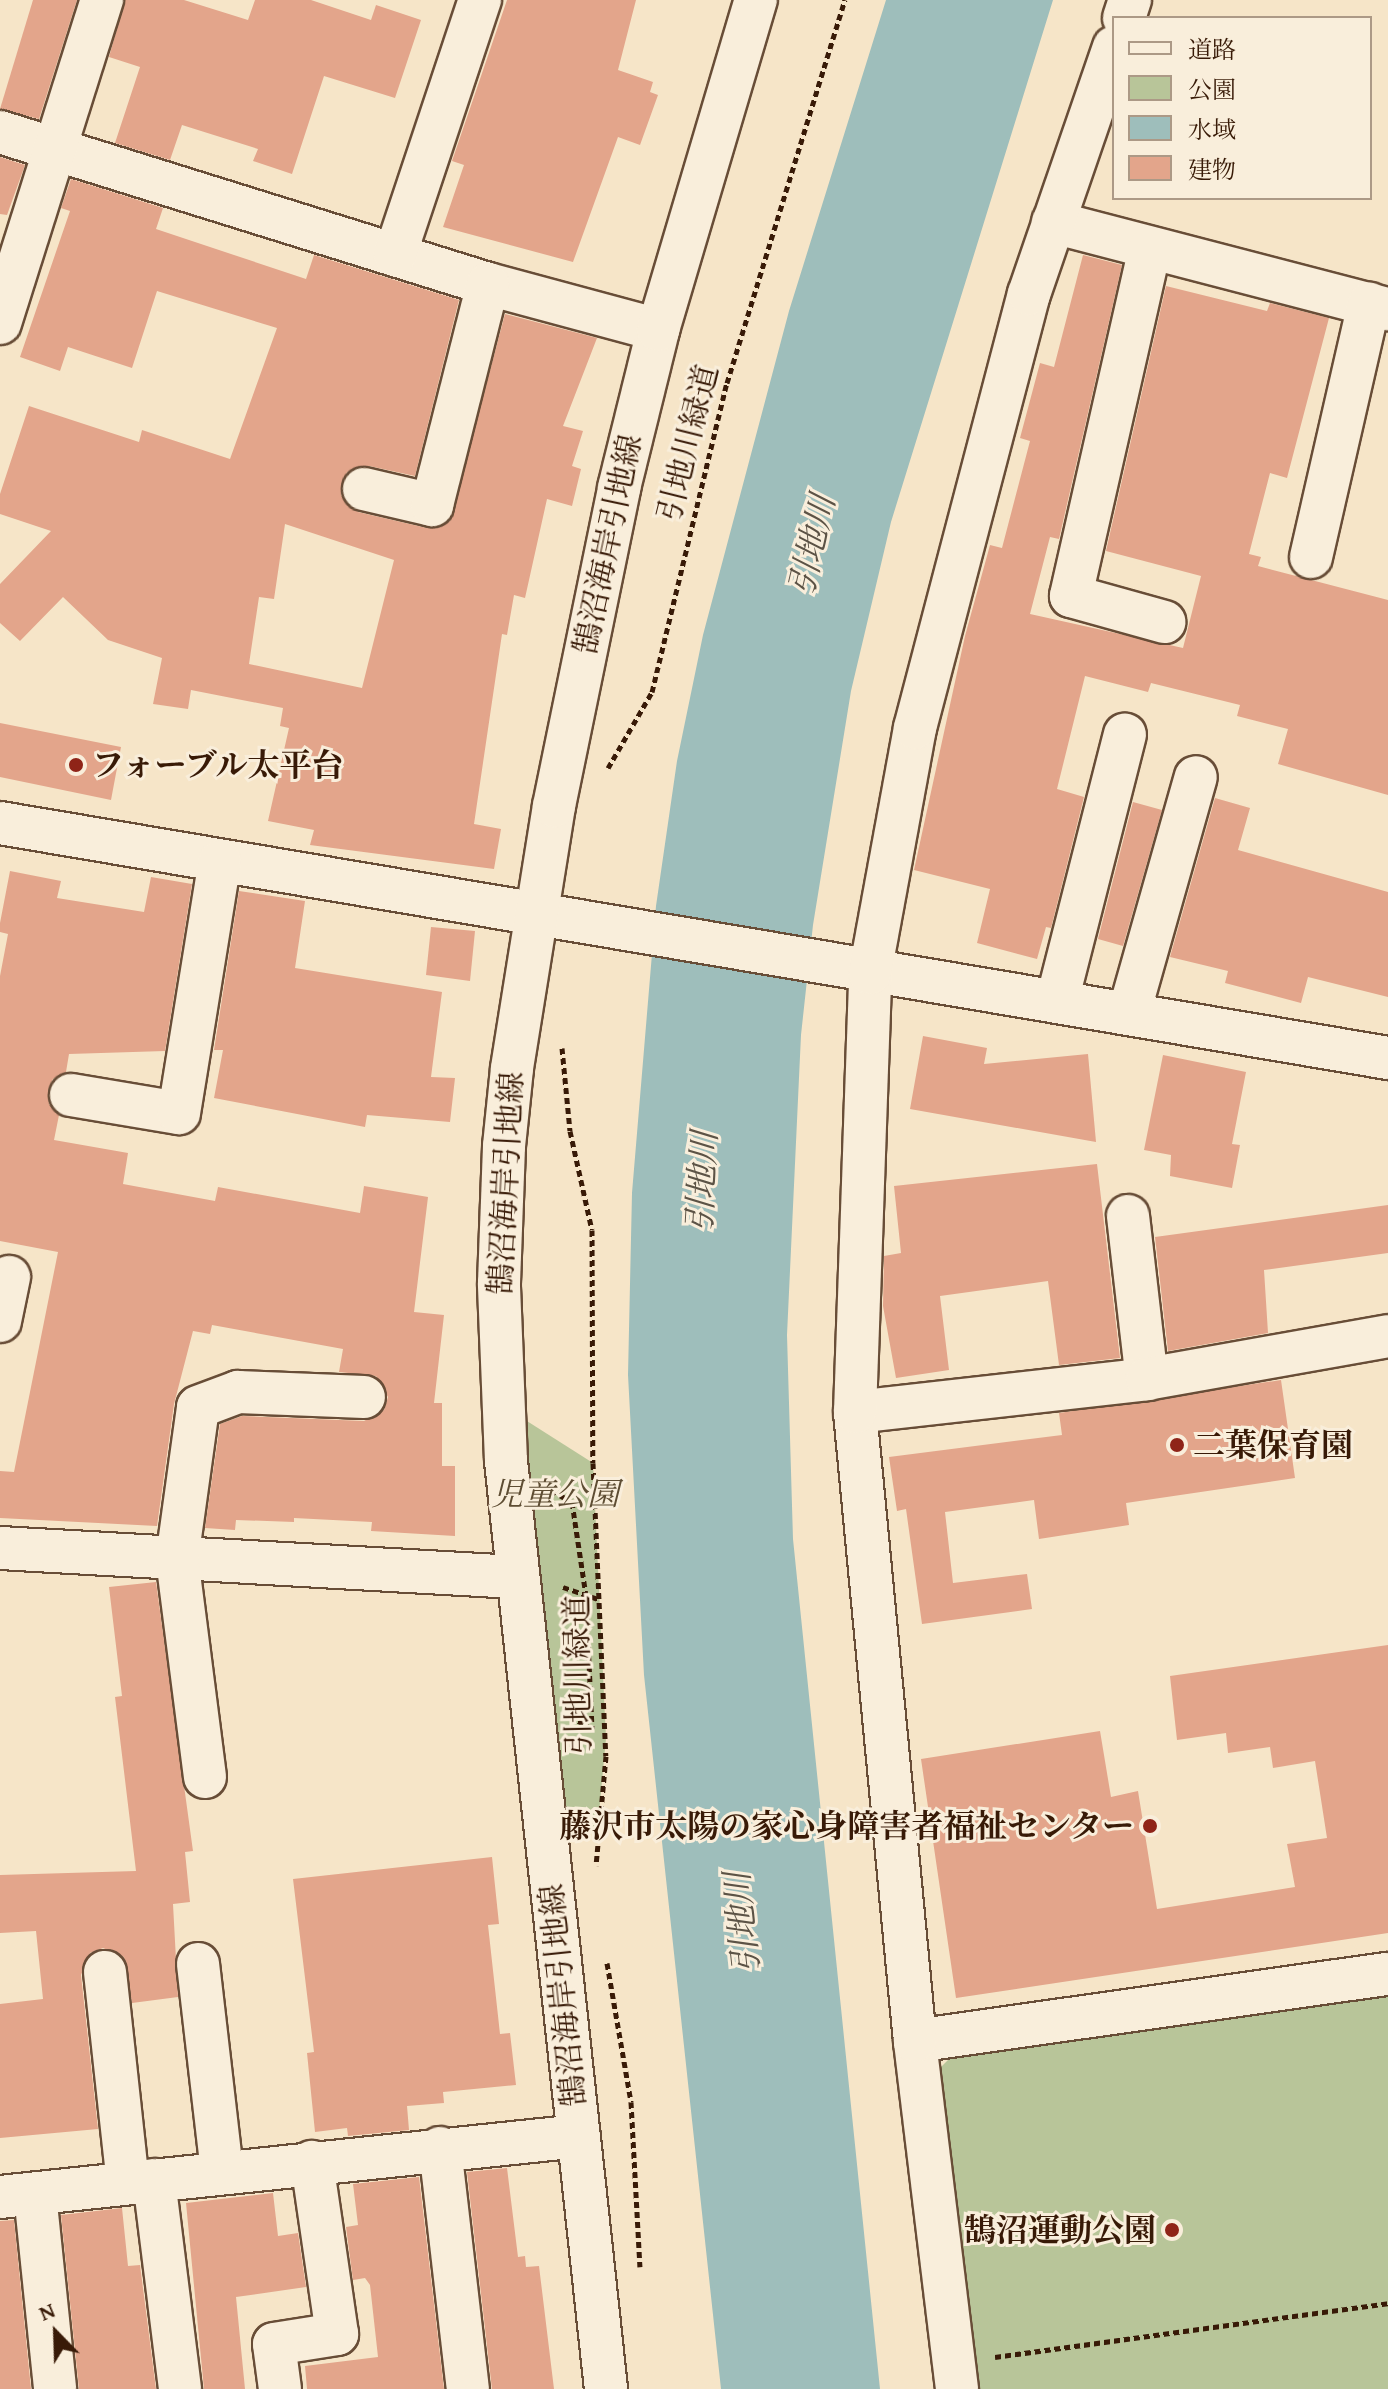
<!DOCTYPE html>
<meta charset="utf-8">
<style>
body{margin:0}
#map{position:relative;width:1388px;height:2389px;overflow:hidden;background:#f6e5c8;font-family:"Gentium Book Plus","Noto Serif JP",serif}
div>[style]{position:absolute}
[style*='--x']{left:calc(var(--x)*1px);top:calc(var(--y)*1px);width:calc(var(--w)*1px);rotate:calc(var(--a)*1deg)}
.green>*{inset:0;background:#b8c599}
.water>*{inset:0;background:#9ebebb}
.building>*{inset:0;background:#e3a58b}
.path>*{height:5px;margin-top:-2.5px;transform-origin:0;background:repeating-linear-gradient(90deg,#381a07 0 6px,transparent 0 10px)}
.roads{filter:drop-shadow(2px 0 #684d37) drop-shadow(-2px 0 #684d37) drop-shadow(0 2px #684d37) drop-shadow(0 -2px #684d37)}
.minor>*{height:42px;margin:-21px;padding:0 21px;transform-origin:21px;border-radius:21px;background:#f9eedb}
.dots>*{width:22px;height:22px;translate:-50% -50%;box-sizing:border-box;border:4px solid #f9eedb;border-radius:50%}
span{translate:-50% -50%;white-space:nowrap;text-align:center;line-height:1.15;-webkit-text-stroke:6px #f9eedb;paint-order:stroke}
.street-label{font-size:32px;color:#381a07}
.poi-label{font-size:32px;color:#381a07;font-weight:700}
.left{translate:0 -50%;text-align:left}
.right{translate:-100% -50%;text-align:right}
.park-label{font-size:32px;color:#5e4d33;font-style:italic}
.water-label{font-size:34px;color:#5c5346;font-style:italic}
.legend{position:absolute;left:1112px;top:16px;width:260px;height:184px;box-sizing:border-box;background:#f9eedb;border:2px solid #ac9986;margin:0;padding:10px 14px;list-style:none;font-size:24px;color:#381a07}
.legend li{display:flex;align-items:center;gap:16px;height:40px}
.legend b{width:40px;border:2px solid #ac9986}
.north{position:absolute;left:16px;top:2293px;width:80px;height:80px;-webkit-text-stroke:6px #f9eedb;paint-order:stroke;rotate:337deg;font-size:22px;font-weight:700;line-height:32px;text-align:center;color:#381a07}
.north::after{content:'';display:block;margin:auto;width:28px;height:36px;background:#381a07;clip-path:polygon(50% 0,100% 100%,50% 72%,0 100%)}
</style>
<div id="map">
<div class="green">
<div style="clip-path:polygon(508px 1409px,593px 1463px,606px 1738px,597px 1835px,543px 1814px)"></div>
<div style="clip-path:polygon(1388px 1988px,1388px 2389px,973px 2389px,938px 2070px,952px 2056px)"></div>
</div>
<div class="water">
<div style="clip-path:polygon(886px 0,1053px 0,891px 522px,851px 691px,813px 925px,801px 1035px,787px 1335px,793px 1539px,880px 2389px,721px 2389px,644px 1675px,628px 1375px,632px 1193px,656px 906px,677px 761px,703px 635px,789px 311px)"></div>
</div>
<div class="building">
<div style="clip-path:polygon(33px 0,77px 0,39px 119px,0 109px)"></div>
<div style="clip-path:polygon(125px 0,184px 0,248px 20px,255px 0,311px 0,371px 20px,376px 5px,421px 20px,395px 98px,324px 76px,292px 174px,253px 161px,258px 149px,182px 125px,170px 160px,115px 143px,140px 67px,109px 57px)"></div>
<div style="clip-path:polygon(507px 0,636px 0,618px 70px,653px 82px,650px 92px,658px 95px,640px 145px,618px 137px,573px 262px,443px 227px,464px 165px,452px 161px)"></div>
<div style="clip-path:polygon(0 157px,25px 165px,7px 215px,0 214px)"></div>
<div style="clip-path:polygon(evenodd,71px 179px,163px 208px,156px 229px,306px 279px,314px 255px,459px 300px,415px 476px,369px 466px,347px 472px,341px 495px,358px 512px,427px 528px,450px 521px,505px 314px,597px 338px,563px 426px,583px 431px,572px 466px,581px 469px,572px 506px,547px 499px,525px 598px,514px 595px,507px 635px,502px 634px,474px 824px,501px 829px,494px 869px,310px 845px,314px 830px,268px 821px,289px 728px,280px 726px,283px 708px,191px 690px,188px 709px,153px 704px,162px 658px,108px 640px,63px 597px,20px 641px,0 623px,0 584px,51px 531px,0 514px,0 494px,29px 406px,139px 442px,142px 430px,230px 459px,277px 328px,157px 291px,132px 368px,68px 347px,60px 371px,20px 357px,70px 211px,61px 208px,71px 179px,285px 524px,394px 560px,362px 688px,249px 664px,259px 597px,274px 599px,285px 524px)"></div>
<div style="clip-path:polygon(1083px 255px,1122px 265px,1059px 539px,1050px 537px,1030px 614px,1183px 648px,1201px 576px,1106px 551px,1166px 286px,1267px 311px,1270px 303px,1329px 318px,1287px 478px,1270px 473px,1249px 554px,1261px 557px,1258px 566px,1388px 600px,1388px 795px,1278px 764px,1288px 729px,1237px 716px,1240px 705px,1151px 683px,1148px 692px,1085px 676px,1057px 789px,1084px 797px,1051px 928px,1046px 927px,1037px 959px,977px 943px,990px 889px,914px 870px,965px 636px,990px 545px,1002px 548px,1030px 441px,1020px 438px,1040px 363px,1054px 367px)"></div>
<div style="clip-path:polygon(0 723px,121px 747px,111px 800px,0 777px)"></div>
<div style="clip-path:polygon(1215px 798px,1250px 808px,1238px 850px,1388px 892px,1388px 997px,1308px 977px,1301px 1003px,1225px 983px,1228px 971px,1170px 957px)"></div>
<div style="clip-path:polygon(1133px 802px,1162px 810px,1123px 946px,1098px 939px)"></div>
<div style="clip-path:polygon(10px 871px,61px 881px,57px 898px,144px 912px,151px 877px,192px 884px,165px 1051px,69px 1054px,66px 1072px,53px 1079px,48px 1090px,49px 1104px,59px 1115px,54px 1140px,128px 1153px,123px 1184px,215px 1201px,218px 1187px,360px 1213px,364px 1186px,428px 1197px,414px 1312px,444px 1315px,434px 1403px,442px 1403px,442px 1466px,455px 1466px,455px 1536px,371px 1531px,372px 1522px,294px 1518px,294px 1522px,236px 1520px,235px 1530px,205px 1528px,220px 1424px,242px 1416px,364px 1421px,384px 1410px,388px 1397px,376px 1376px,339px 1372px,343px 1349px,212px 1325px,210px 1334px,193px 1331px,174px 1404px,157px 1526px,0 1518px,0 1471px,14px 1472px,58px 1252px,0 1241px,0 976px,8px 934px,0 932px,0 923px)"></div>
<div style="clip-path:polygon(239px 891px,305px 901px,295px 968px,442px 992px,431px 1077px,455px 1078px,450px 1122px,367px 1115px,365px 1127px,214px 1098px,223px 1050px,214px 1050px)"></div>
<div style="clip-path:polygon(431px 927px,475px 931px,470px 981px,426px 975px)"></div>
<div style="clip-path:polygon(923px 1036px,987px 1048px,984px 1064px,1088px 1054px,1096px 1142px,910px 1109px)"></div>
<div style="clip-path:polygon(1163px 1055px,1246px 1072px,1232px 1144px,1240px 1145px,1232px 1188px,1170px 1176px,1171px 1155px,1144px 1150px)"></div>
<div style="clip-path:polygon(1097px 1164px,1120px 1358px,1059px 1365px,1048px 1281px,940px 1296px,949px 1370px,896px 1378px,883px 1306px,884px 1256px,901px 1253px,894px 1186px)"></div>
<div style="clip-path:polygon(1388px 1205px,1388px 1253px,1264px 1270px,1268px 1333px,1168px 1351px,1155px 1237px)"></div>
<div style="clip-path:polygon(1281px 1380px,1295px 1478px,1126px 1503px,1129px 1525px,1039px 1539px,1034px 1500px,945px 1512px,953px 1583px,1027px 1574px,1032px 1609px,922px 1624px,906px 1509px,897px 1511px,889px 1457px,1062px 1435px,1059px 1413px)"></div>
<div style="clip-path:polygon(156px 1582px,193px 1851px,185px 1852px,190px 1902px,173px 1904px,178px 1997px,132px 2003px,124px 1957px,103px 1948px,90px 1953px,81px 1975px,98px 2129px,0 2138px,0 2004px,43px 1999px,36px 1931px,0 1933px,0 1875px,136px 1871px,115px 1697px,122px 1696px,109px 1587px)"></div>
<div style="clip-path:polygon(1388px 1645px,1388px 1933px,956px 1998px,921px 1759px,1100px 1731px,1111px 1797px,1138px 1791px,1157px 1909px,1295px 1887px,1287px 1844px,1327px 1838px,1315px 1761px,1273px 1768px,1270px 1747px,1228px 1753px,1226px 1733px,1177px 1740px,1170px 1676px)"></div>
<div style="clip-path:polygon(492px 1857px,499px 1924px,488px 1925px,500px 2034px,510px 2033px,516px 2085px,443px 2092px,444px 2103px,407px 2106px,409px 2130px,348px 2136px,347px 2128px,315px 2132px,307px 2053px,314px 2052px,293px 1879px)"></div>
<div style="clip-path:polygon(507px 2168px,518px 2257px,525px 2256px,526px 2267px,539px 2266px,554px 2389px,492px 2389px,467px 2172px)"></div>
<div style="clip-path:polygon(419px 2177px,444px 2389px,307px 2389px,305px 2366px,378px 2357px,370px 2285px,365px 2278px,353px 2280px,346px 2227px,358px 2225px,353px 2184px)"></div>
<div style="clip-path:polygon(273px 2193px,278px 2236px,298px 2233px,306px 2287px,236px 2297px,245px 2389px,204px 2389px,186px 2203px)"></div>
<div style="clip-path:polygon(122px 2208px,128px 2266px,140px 2265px,156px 2389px,79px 2389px,61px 2215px)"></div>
<div style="clip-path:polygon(14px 2220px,31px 2389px,0 2389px,0 2221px)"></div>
</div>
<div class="path">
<div style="--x:608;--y:768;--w:88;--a:-59.9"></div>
<div style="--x:652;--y:692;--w:318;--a:-76.4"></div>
<div style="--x:727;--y:383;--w:401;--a:-72.9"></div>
<div style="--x:562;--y:1048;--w:83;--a:84.5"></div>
<div style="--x:570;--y:1131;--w:101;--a:77.5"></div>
<div style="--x:592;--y:1230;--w:233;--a:89.8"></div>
<div style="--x:593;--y:1463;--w:293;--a:87.5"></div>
<div style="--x:606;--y:1756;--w:110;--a:95.2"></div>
<div style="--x:551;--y:1490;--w:24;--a:30"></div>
<div style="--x:572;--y:1502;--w:95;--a:81.5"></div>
<div style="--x:586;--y:1596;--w:133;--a:87.4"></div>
<div style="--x:592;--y:1729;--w:17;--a:-149"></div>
<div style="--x:563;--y:1587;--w:39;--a:19"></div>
<div style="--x:607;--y:1963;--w:141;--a:80.2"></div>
<div style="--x:631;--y:2102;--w:165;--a:86.9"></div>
<div style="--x:995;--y:2357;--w:397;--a:-7.8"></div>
</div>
<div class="roads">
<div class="minor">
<div style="--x:1124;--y:18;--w:19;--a:-72"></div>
<div style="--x:0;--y:132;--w:511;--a:17.3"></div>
<div style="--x:488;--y:284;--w:176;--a:15.1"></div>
<div style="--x:1053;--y:222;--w:346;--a:14.6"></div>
<div style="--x:1150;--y:248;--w:357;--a:102.8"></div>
<div style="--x:1071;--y:596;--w:97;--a:15.6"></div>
<div style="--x:395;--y:255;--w:269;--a:-71.6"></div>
<div style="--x:0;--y:323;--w:339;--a:-72.5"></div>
<div style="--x:364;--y:489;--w:70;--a:13.2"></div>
<div style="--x:432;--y:505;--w:228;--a:-75.8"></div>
<div style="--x:1311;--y:557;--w:260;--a:-77.1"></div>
<div style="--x:0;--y:823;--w:1408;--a:9.61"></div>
<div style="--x:1057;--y:1001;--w:275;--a:-75.7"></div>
<div style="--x:1129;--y:1013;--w:245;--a:-74.2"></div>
<div style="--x:71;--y:1095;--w:109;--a:9.5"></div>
<div style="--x:179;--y:1113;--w:255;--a:-80.8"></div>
<div style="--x:1128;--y:1216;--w:164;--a:83.4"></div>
<div style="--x:0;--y:1321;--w:45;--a:-78.4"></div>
<div style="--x:855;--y:1412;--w:294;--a:-6.4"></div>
<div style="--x:1147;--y:1379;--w:245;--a:-10.1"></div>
<div style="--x:0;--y:1548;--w:517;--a:3.22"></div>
<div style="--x:205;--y:1777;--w:220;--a:-97.3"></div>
<div style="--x:177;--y:1559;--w:153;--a:-82.1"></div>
<div style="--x:198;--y:1407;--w:43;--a:-20.6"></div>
<div style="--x:238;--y:1392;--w:126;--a:2.3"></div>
<div style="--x:198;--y:1964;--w:210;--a:83.4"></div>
<div style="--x:105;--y:1972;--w:212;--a:83.8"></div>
<div style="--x:915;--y:2041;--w:478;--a:-8.1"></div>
<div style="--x:440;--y:2148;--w:243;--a:83.4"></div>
<div style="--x:154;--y:2180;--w:211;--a:82.9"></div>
<div style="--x:35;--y:2194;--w:196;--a:84.1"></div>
<div style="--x:0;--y:2197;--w:582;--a:-6.01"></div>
<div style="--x:280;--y:2389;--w:45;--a:-97.6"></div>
<div style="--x:274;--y:2344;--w:64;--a:-9"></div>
<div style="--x:337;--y:2334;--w:174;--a:-98.3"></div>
<div style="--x:606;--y:2389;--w:933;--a:-96.15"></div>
<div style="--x:506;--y:1461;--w:178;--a:-92.3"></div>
<div style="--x:499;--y:1283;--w:137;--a:-87.9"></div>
<div style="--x:504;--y:1146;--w:78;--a:-84.1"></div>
<div style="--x:512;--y:1068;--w:265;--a:-80.9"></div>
<div style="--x:554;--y:806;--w:325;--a:-78.4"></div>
<div style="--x:619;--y:488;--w:163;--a:-76.1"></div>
<div style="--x:658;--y:330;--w:344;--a:-73.5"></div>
<div style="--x:957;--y:2389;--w:351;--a:-96.9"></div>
<div style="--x:915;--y:2041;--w:632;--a:-95.45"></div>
<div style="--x:855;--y:1412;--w:439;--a:-88"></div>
<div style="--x:870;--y:973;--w:249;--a:-79.6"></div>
<div style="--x:915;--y:728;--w:449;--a:-75.3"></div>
<div style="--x:1029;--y:294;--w:261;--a:-71"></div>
</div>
</div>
<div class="dots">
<div style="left:76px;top:765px;background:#8f2418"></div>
<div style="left:1177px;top:1445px;background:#8f2418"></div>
<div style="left:1150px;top:1826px;background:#8f2418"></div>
<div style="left:1172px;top:2230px;background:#8f2418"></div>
</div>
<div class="street-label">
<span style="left:688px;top:443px;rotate:-76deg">引地川緑道</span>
<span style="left:608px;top:544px;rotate:-78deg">鵠沼海岸引地線</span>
<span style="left:506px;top:1183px;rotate:-87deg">鵠沼海岸引地線</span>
<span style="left:578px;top:1675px;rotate:-91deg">引地川緑道</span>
<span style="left:563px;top:1995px;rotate:-96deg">鵠沼海岸引地線</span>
</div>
<div class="poi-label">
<span class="left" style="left:92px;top:765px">フォーブル太平台</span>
<span class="left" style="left:1193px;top:1445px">二葉保育園</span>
<span class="right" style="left:1134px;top:1826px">藤沢市太陽の家心身障害者福祉センター</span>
<span class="right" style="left:1156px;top:2230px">鵠沼運動公園</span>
</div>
<div class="park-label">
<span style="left:555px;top:1494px">児童公園</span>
</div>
<div class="water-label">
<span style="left:811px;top:545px;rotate:-77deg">引地川</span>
<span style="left:701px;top:1182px;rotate:-87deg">引地川</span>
<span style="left:741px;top:1923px;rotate:-96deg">引地川</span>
</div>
<ul class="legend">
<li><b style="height:10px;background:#f9eedb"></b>道路</li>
<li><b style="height:22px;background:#b8c599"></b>公園</li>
<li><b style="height:22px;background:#9ebebb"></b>水域</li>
<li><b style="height:22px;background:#e3a58b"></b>建物</li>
</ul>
<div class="north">N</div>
</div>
